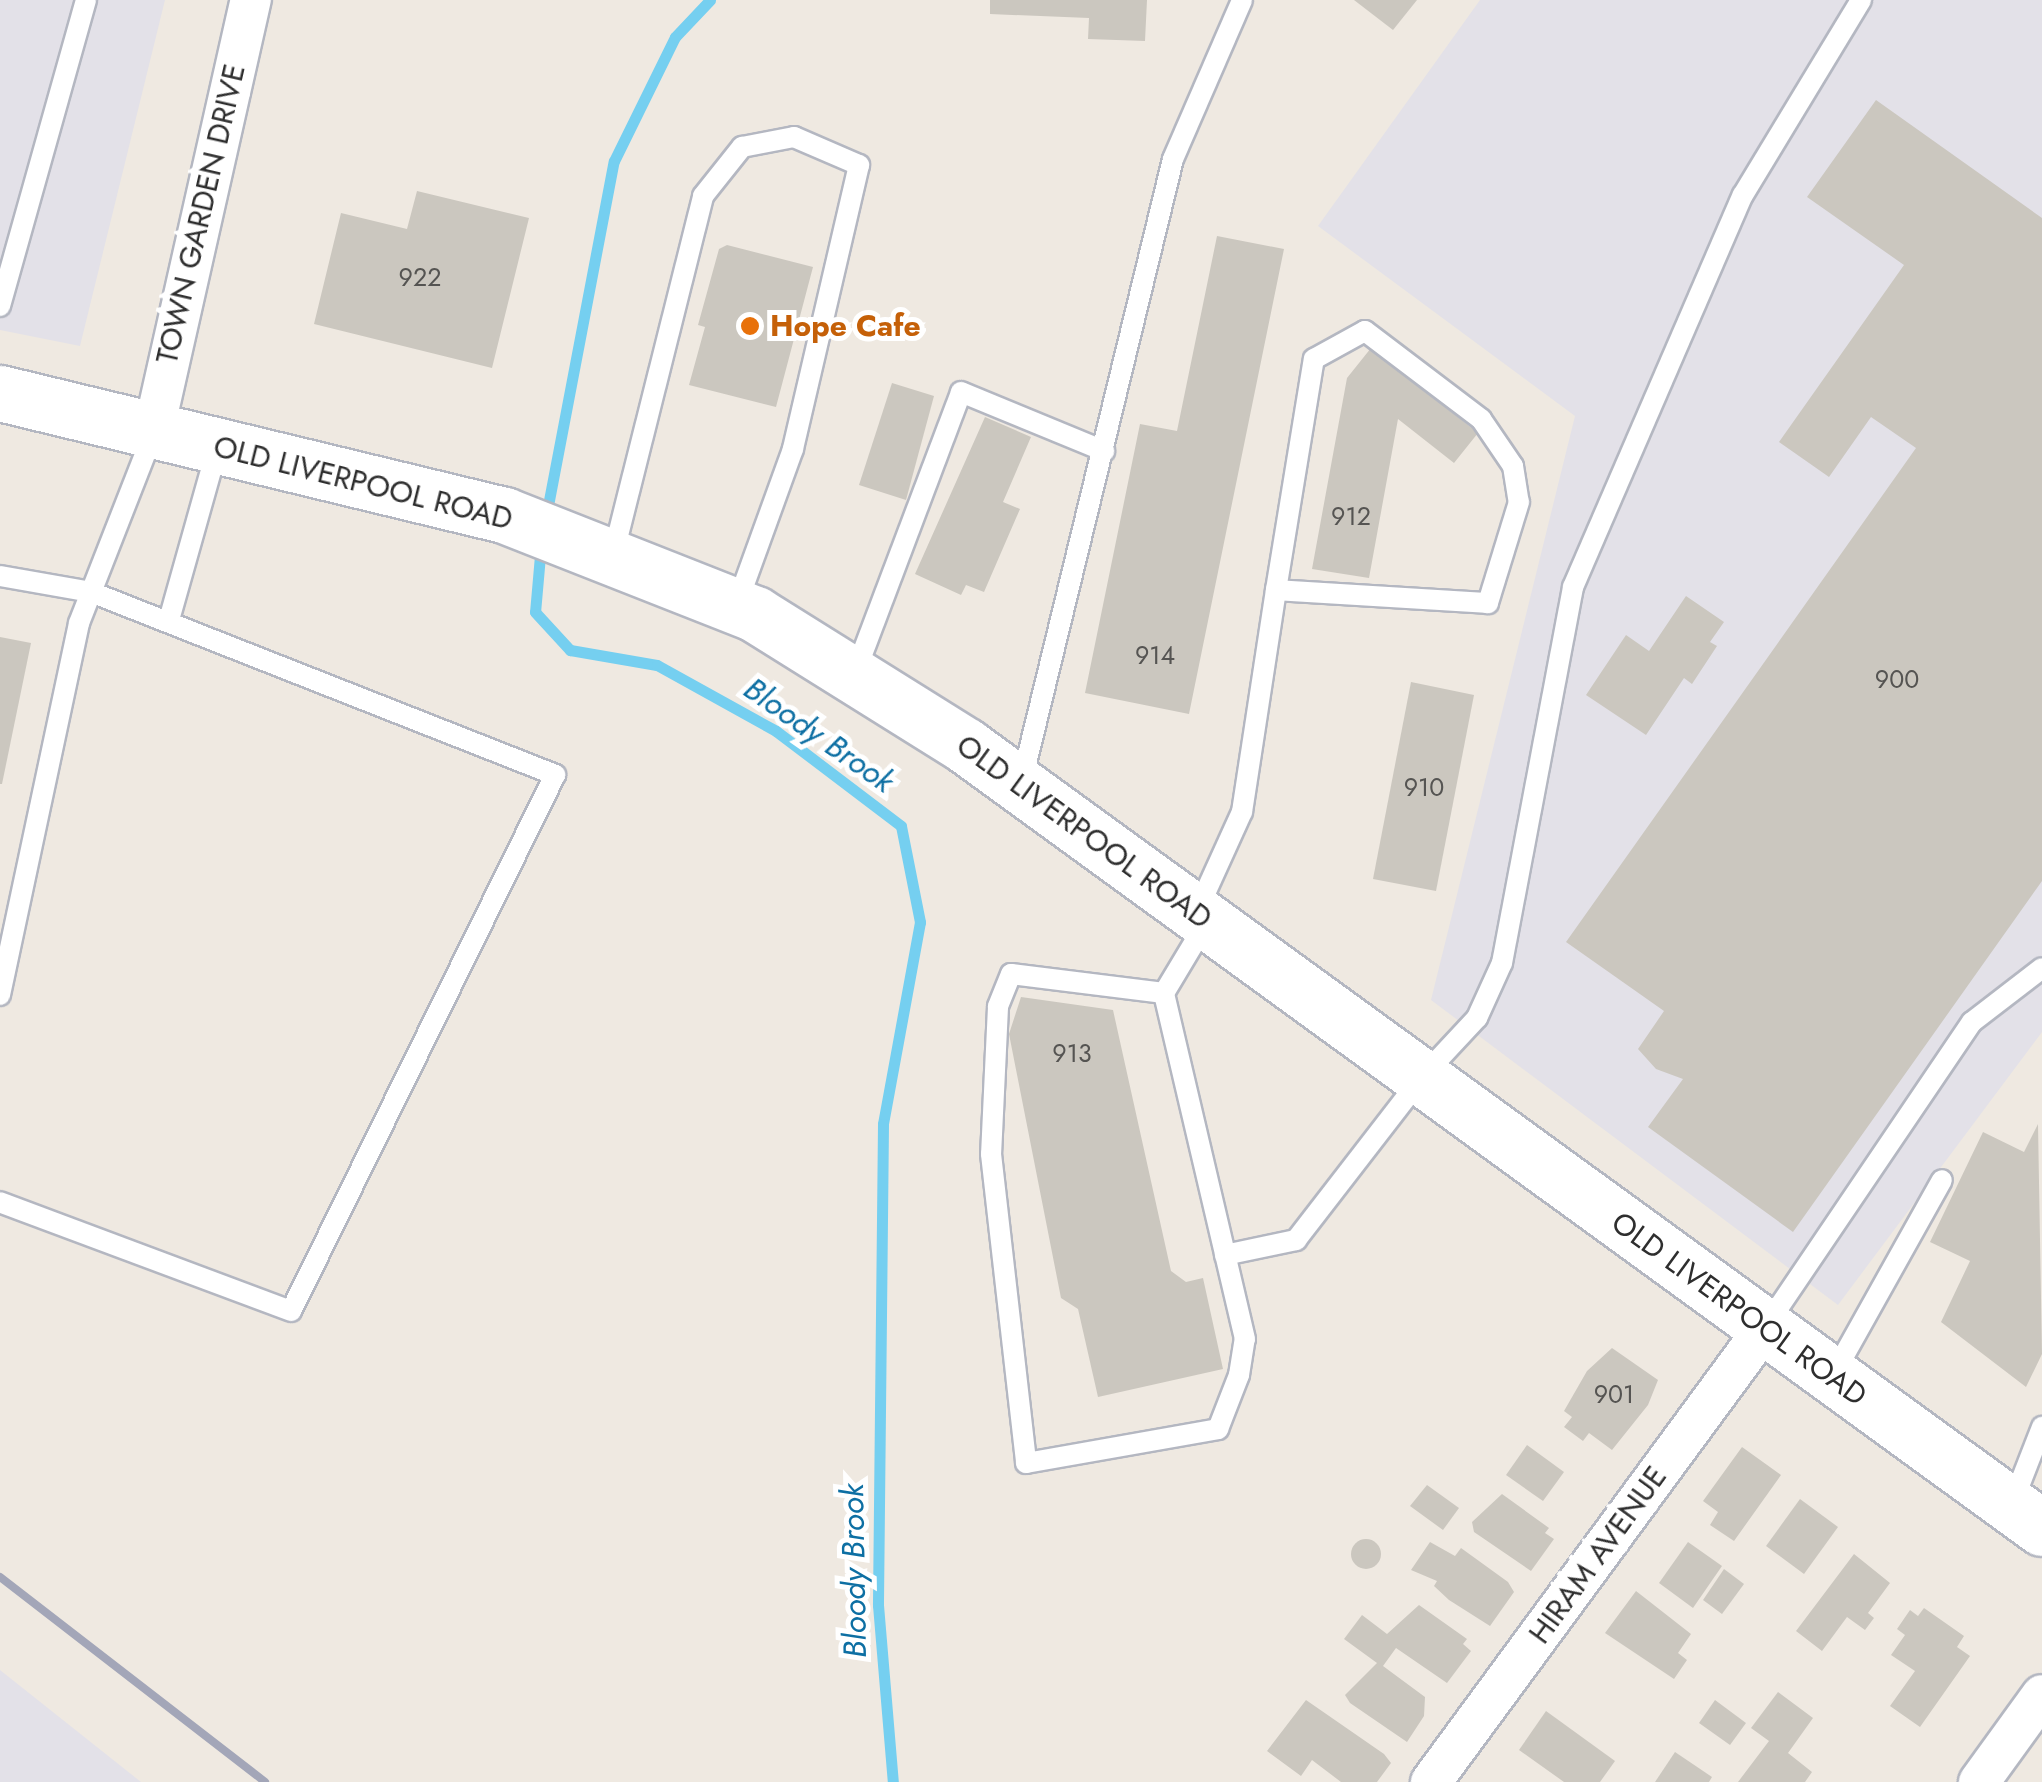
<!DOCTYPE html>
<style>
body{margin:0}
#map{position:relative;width:2042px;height:1782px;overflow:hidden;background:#efe9e1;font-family:Jost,sans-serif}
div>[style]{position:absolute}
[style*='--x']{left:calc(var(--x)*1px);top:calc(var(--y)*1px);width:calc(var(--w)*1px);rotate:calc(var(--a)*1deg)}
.industrial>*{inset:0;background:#e3e1e8}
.stream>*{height:11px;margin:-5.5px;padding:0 5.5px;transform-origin:5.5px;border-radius:5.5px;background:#75cff0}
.building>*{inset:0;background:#cbc7bf}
.round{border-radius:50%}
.roads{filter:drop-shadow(2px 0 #b4b7c1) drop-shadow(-2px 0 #b4b7c1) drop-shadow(0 2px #b4b7c1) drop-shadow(0 -2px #b4b7c1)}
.lane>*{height:20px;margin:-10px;padding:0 10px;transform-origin:10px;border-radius:10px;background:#fff}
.street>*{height:40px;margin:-20px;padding:0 20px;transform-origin:20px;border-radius:20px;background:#fff}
.secondary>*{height:55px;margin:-27.5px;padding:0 27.5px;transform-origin:27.5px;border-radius:27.5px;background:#fff}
.rail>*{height:8px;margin:-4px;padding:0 4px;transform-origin:4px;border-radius:4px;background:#a3a6b8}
.dots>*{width:28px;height:28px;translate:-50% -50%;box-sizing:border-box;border:5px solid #fff;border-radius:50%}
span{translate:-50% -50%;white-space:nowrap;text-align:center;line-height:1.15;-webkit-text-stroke:10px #fff;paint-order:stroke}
.number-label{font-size:25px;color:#555452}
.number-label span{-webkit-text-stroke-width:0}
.street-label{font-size:30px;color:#2e2e2e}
.food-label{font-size:30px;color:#c56008;font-weight:700}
.left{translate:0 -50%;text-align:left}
.water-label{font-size:32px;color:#0d6fa3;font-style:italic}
</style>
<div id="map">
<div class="industrial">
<div style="clip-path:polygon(0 0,165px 0,80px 346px,0 330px)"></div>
<div style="clip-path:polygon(1480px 0,2042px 0,2042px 1032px,1838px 1305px,1431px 1000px,1575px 416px,1318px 226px)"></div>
<div style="clip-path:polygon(0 1670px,141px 1782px,0 1782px)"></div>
</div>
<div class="stream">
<div style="--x:546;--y:516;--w:361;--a:-79.2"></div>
<div style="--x:614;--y:161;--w:138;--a:-63.8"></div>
<div style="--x:675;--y:37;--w:51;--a:-46.6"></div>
<div style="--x:541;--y:544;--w:68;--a:95"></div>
<div style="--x:535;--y:612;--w:52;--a:47.4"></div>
<div style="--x:570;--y:650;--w:88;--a:9.8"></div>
<div style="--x:657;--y:665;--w:136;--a:29"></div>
<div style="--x:776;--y:731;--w:157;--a:37.2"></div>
<div style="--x:901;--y:826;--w:98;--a:78.8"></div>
<div style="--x:920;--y:922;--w:205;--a:100.4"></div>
<div style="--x:883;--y:1124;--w:481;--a:90.6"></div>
<div style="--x:878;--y:1605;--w:178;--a:85.2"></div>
</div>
<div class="building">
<div style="clip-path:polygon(990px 0,1147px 0,1145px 41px,1088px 39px,1089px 18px,990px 14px)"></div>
<div style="clip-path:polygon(1354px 0,1417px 0,1393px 30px)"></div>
<div style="clip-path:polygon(1876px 100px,2042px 218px,2042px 881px,1793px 1232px,1648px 1127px,1683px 1079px,1656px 1069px,1638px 1049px,1664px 1011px,1566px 942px,1916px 448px,1871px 417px,1829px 477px,1779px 442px,1904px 265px,1807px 197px)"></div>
<div style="clip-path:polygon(417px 191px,529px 218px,492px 368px,314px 324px,341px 213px,407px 229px)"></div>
<div style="clip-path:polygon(1217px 236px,1284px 249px,1189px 714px,1085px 693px,1140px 424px,1177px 431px)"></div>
<div style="clip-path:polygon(727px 245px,813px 267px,776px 407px,689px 385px,705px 327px,698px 325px,719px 249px)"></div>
<div style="clip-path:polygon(1371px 348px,1478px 433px,1454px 463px,1398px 419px,1369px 578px,1312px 569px,1347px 378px)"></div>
<div style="clip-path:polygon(892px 383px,934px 396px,906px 500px,859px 485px)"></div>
<div style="clip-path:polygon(985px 417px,1031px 437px,1003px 502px,1020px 509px,984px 592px,966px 585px,961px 595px,915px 574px)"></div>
<div style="clip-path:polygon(1686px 596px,1724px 622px,1710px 642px,1717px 646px,1692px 684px,1684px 678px,1646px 735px,1586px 695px,1626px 635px,1649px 651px)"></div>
<div style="clip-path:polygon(0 637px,31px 643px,2px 784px,0 784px)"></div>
<div style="clip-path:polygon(1411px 682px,1474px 695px,1436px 891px,1373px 879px)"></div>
<div style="clip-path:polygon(1021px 997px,1113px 1010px,1171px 1271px,1186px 1282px,1203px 1278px,1223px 1369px,1098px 1397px,1078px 1309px,1061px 1298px,1009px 1034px)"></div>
<div style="clip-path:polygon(2038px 1124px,2042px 1354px,2026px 1387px,1941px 1322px,1970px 1261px,1930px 1242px,1983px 1132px,2024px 1152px)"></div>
<div style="clip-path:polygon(1612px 1348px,1658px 1380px,1648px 1405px,1612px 1450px,1589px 1433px,1583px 1441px,1564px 1427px,1572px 1417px,1564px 1411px,1587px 1371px)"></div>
<div style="clip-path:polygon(1527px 1445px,1564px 1472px,1543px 1501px,1506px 1475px)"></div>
<div style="clip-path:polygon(1742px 1447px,1781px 1475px,1734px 1541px,1710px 1525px,1718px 1512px,1703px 1501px)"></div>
<div style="clip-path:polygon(1427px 1485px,1459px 1508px,1443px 1530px,1410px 1506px)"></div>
<div style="clip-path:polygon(1502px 1494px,1549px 1528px,1545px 1533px,1554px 1539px,1531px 1571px,1474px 1532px,1472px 1522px)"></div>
<div style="clip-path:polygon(1800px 1499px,1838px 1527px,1804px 1574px,1766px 1546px)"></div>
<div class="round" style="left:1351px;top:1539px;width:30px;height:30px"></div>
<div style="clip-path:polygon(1430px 1542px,1455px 1556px,1461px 1548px,1508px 1582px,1514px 1592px,1490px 1626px,1449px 1600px,1434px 1586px,1437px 1581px,1411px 1570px)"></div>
<div style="clip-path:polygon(1688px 1542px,1722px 1566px,1693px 1608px,1659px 1583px)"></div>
<div style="clip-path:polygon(1854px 1554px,1890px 1583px,1868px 1613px,1874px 1618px,1865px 1630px,1847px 1617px,1822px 1651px,1796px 1631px)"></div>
<div style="clip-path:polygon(1724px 1569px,1744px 1584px,1722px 1614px,1703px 1600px)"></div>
<div style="clip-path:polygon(1636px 1591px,1691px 1634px,1678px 1653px,1687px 1660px,1674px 1679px,1605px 1633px)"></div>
<div style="clip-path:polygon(1419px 1605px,1467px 1639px,1463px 1644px,1471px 1651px,1447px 1683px,1396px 1648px,1383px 1666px,1425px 1697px,1424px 1716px,1407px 1742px,1350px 1703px,1345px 1695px,1377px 1663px,1344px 1639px,1362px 1615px,1387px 1634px)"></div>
<div style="clip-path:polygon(1924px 1608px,1964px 1636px,1957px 1647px,1970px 1656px,1920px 1727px,1890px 1706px,1915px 1671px,1891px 1655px,1905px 1635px,1897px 1629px,1910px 1610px,1918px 1616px)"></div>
<div style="clip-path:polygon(1778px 1692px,1813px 1718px,1788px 1753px,1812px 1772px,1805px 1782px,1738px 1782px,1769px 1741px,1751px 1728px)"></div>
<div style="clip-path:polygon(1306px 1700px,1384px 1754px,1391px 1763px,1377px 1782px,1341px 1782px,1312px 1760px,1301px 1776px,1267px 1751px)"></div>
<div style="clip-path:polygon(1715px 1700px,1746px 1723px,1730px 1745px,1699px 1723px)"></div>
<div style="clip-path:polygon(1546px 1711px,1615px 1761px,1600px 1782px,1564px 1782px,1519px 1750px)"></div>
<div style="clip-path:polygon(1675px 1752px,1712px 1777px,1709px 1782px,1655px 1782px)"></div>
</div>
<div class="roads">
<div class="lane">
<div style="--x:0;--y:306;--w:318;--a:-74.3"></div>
<div style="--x:613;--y:555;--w:370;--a:-75.9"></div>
<div style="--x:703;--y:196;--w:63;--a:-51.5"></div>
<div style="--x:742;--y:147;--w:53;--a:-10.9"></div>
<div style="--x:794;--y:137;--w:71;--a:23.3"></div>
<div style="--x:859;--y:165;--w:292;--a:103.1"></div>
<div style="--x:793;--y:449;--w:165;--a:109.9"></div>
<div style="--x:0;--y:576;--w:92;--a:10"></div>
<div style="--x:91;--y:592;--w:499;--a:21.5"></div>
<div style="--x:555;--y:775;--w:597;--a:116.22"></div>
<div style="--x:291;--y:1311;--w:311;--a:-159.5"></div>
<div style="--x:169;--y:620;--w:178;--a:-74.3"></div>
<div style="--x:855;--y:673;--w:300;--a:-69.3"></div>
<div style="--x:961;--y:392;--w:155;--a:22.4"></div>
<div style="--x:1021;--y:784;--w:643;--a:-76.33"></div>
<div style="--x:1173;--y:159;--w:173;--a:-66.5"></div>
<div style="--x:1197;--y:911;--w:109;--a:-65.6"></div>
<div style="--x:1242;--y:812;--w:225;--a:-81.3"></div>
<div style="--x:1276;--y:590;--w:234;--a:-80.7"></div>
<div style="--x:1314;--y:359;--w:58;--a:-28.8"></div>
<div style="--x:1365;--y:331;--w:146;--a:37.2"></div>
<div style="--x:1481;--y:419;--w:57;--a:55.8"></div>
<div style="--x:1513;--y:466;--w:36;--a:81"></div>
<div style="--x:1519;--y:502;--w:106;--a:107.1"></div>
<div style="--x:1488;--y:603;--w:212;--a:-176.5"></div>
<div style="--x:1164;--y:993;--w:154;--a:-172.9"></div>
<div style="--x:1011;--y:974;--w:35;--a:112"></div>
<div style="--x:998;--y:1007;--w:147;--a:92.7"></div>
<div style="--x:991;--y:1154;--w:311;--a:83.5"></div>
<div style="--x:1026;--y:1463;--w:195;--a:-10"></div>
<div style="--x:1218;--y:1429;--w:58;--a:-68.7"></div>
<div style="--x:1239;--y:1375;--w:36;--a:-81"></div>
<div style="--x:1245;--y:1339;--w:355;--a:-103.2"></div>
<div style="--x:1164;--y:993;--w:82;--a:-59"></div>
<div style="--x:0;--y:995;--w:380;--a:-78"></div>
<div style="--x:79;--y:623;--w:203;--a:-68.6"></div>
<div style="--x:1225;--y:1255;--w:73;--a:-11.9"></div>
<div style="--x:1296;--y:1240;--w:205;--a:-52.3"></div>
<div style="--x:1421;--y:1078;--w:82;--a:-47"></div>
<div style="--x:1477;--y:1018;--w:60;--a:-65.6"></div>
<div style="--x:1502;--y:963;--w:383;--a:-79.3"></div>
<div style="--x:1573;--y:587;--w:427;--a:-66.6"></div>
<div style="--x:1743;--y:195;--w:228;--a:-58.8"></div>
<div style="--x:1766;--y:1326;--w:367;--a:-55.9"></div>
<div style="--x:1972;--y:1022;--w:88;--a:-37.6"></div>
<div style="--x:1833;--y:1375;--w:223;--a:-60.8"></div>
<div style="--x:2012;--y:1504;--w:83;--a:-68.7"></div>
</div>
<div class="street">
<div style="--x:154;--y:429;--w:440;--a:-77.3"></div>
<div style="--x:1431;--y:1782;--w:564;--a:-53.66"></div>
<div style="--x:1979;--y:1782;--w:107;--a:-54.1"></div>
</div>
<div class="secondary">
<div style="--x:0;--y:393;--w:519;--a:13.61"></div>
<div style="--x:504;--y:515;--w:270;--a:21.5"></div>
<div style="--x:755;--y:614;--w:249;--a:32"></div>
<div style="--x:966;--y:746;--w:1330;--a:36.01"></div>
</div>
</div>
<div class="rail">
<div style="--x:0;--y:1577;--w:335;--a:37.7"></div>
</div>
<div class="dots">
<div style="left:750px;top:326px;background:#e8710a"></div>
</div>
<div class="number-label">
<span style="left:420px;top:277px">922</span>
<span style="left:1351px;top:516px">912</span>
<span style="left:1155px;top:655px">914</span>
<span style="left:1897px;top:679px">900</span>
<span style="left:1424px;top:787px">910</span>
<span style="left:1072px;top:1053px">913</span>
<span style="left:1614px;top:1394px">901</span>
</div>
<div class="street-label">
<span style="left:201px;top:214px;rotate:-77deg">TOWN GARDEN DRIVE</span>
<span style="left:363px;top:483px;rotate:14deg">OLD LIVERPOOL ROAD</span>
<span style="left:1084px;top:832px;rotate:36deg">OLD LIVERPOOL ROAD</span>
<span style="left:1739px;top:1309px;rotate:36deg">OLD LIVERPOOL ROAD</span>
<span style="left:1598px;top:1555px;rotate:-54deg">HIRAM AVENUE</span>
</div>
<div class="food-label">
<span class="left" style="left:770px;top:326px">Hope Cafe</span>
</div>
<div class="water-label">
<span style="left:819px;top:735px;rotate:35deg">Bloody Brook</span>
<span style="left:854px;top:1571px;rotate:-91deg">Bloody Brook</span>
</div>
</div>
